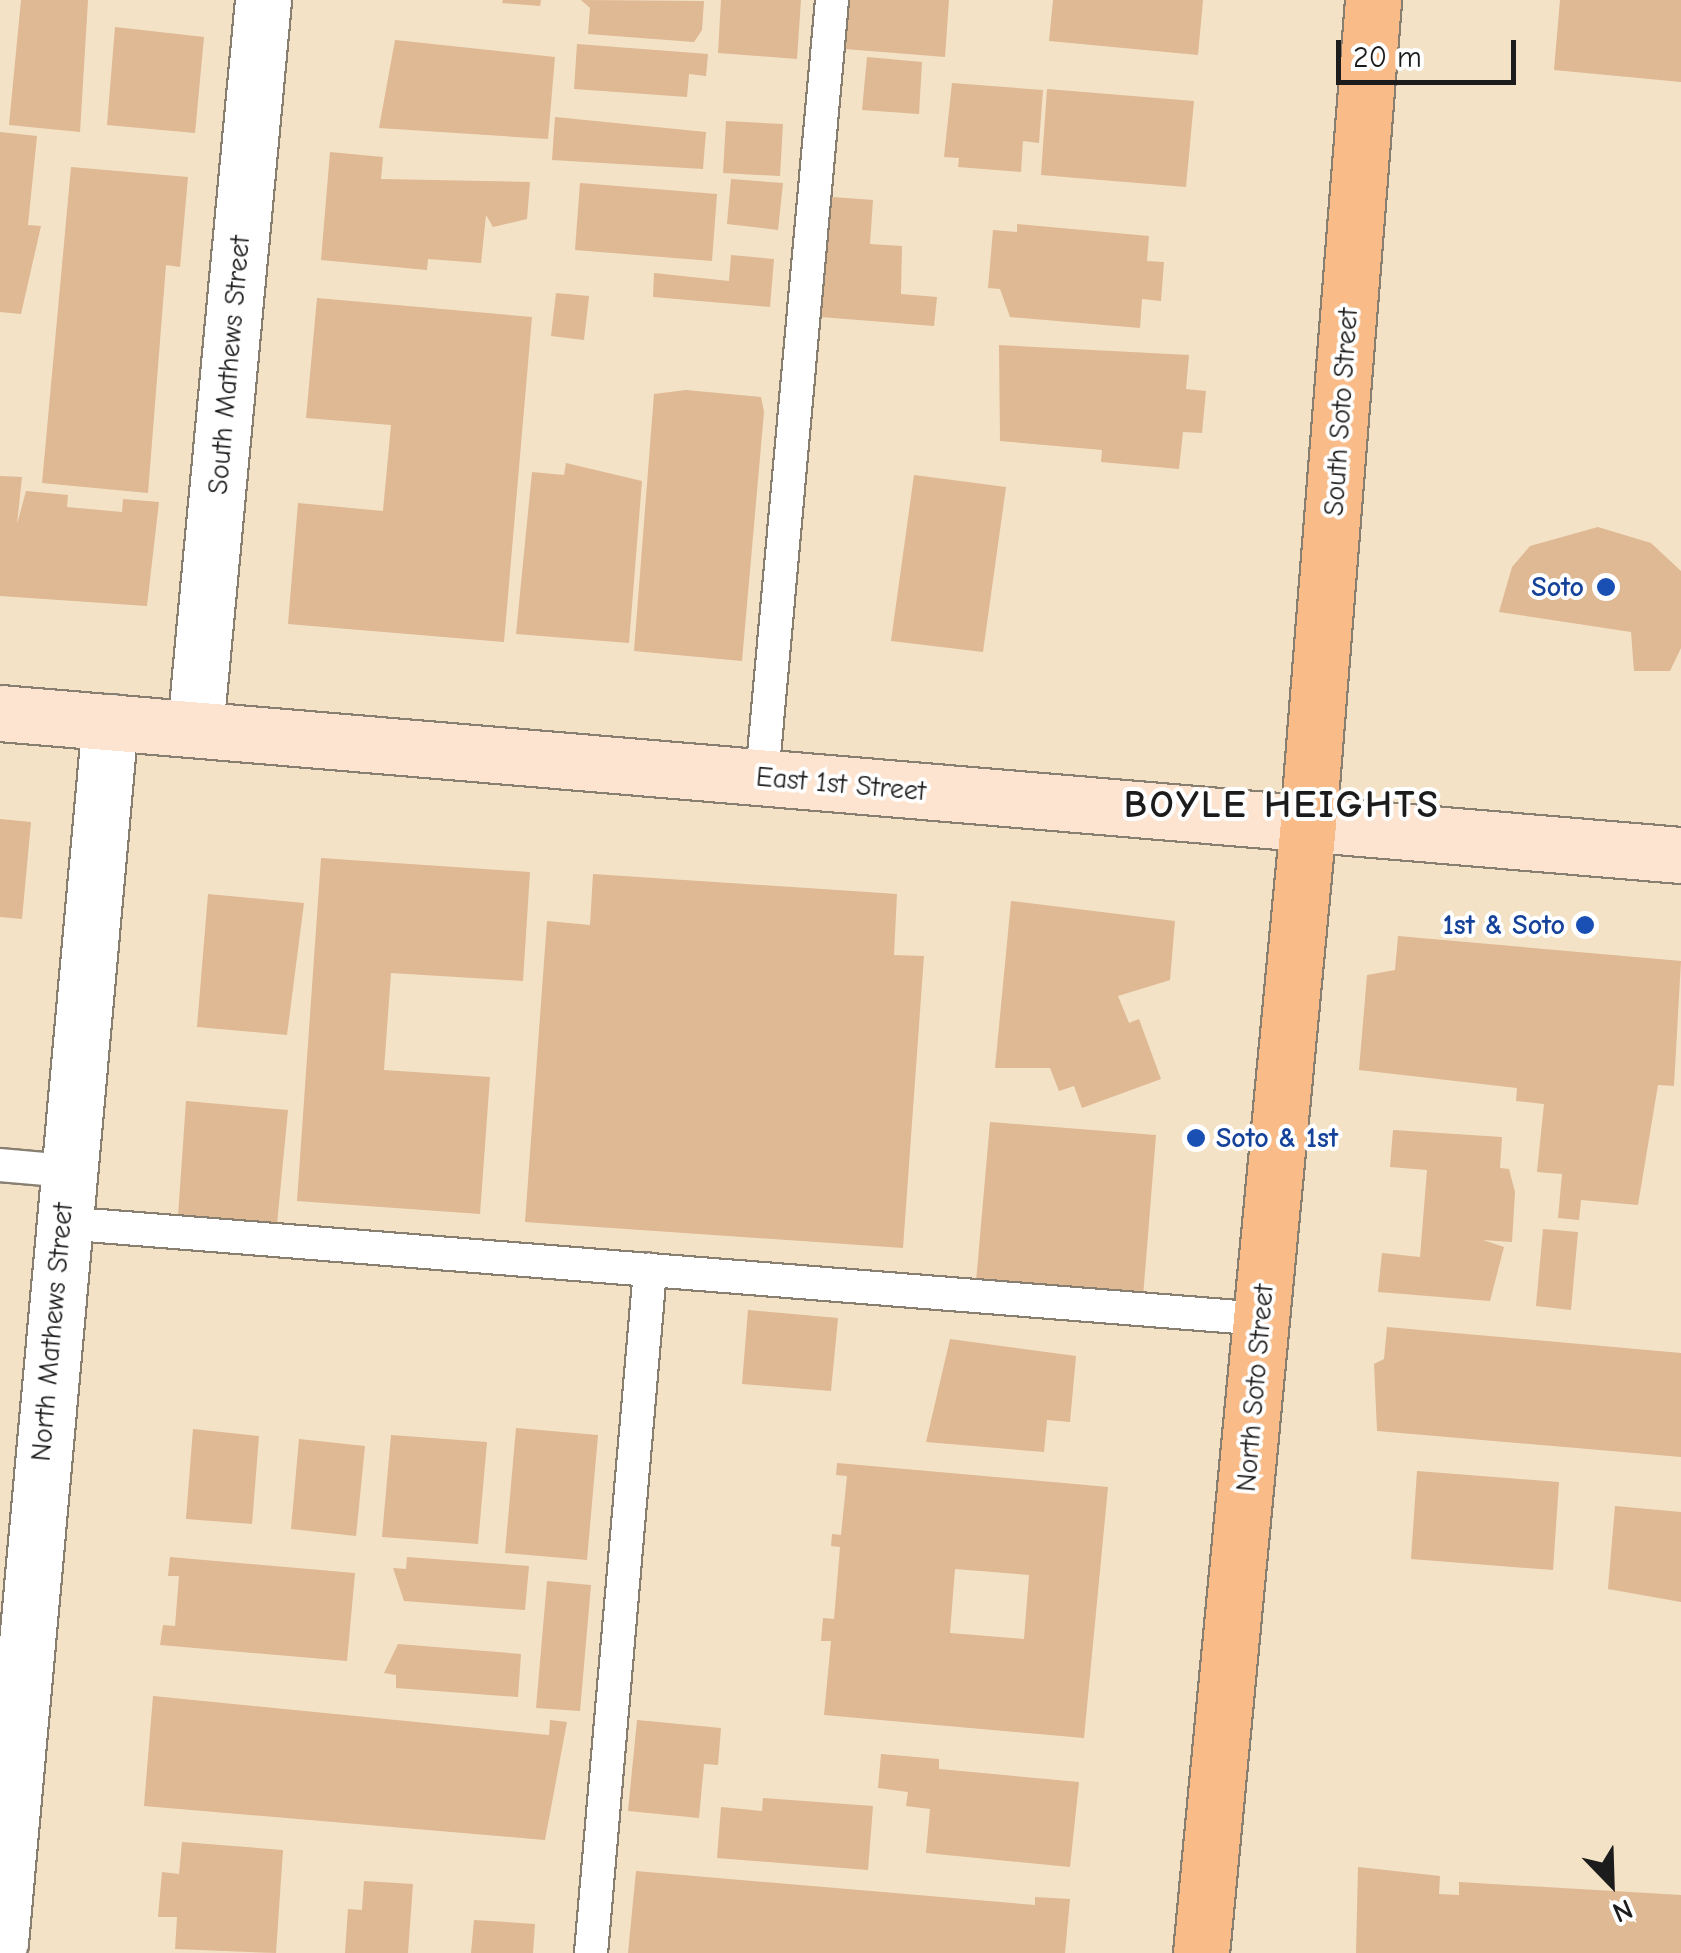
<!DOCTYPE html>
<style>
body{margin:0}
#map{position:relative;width:1681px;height:1953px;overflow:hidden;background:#f3e2c6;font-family:"Comic Neue",sans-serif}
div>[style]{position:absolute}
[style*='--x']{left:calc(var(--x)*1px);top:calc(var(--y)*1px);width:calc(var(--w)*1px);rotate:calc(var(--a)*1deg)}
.building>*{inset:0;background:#dfb894}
.roads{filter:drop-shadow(2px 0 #887f71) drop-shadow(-2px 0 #887f71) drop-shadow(0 2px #887f71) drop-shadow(0 -2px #887f71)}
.lane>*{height:32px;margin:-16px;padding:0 16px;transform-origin:16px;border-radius:16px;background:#fff}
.street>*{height:55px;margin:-27.5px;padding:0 27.5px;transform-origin:27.5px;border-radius:27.5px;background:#fff}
.secondary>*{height:55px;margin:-27.5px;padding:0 27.5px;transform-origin:27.5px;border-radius:27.5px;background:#fde4d0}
.primary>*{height:55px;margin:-27.5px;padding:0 27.5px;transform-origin:27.5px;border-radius:27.5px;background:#f9bc89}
.dots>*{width:28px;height:28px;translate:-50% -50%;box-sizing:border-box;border:5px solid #fff;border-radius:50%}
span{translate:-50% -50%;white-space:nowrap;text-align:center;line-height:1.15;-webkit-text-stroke:8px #fff;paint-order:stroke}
.street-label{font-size:28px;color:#1c1c1c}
.transit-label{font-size:28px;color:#164399;font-weight:700}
.right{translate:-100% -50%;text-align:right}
.left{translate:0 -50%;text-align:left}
.district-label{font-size:38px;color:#1c1c1c;font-weight:700;letter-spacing:2.5px}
.north{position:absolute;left:1561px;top:1833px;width:100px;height:100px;-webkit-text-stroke:8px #fff;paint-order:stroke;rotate:157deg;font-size:28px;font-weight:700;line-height:40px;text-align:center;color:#1c1c1c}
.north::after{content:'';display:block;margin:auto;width:35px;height:45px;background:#1c1c1c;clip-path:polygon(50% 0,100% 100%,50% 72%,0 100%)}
.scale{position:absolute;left:1336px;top:40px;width:180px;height:45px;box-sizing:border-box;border:5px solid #1c1c1c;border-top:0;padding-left:12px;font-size:30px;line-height:35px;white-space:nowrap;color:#1c1c1c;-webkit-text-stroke:8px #fff;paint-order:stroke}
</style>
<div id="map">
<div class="building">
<div style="clip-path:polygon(21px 0,88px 0,80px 132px,9px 125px)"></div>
<div style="clip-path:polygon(503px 0,541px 0,540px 6px,502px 3px)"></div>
<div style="clip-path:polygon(581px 0,704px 1px,702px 30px,694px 42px,588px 34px,590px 8px)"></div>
<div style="clip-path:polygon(721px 0,801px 0,797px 59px,718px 53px)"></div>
<div style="clip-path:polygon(850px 0,949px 0,945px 57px,845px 49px)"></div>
<div style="clip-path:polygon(1053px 0,1203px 0,1198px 55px,1049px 41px)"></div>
<div style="clip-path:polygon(1560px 0,1681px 0,1681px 82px,1554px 70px)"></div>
<div style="clip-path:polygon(115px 27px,204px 37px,195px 133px,107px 125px)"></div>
<div style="clip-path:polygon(395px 40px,555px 57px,548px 139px,379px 128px)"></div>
<div style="clip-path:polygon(577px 44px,708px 54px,706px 76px,689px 74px,687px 97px,574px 89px)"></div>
<div style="clip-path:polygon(867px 57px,922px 62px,919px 114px,862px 110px)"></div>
<div style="clip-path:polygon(952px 83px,1043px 90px,1039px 143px,1023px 141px,1021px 172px,958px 167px,959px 158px,944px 157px)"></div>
<div style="clip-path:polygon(1047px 89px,1194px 101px,1186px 187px,1041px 175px)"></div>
<div style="clip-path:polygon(555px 117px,706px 132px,703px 169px,552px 160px)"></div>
<div style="clip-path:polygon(726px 121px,783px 124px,780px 176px,723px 173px)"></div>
<div style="clip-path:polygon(0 132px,37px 136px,28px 225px,41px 226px,21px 314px,0 312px)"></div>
<div style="clip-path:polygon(330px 152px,383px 157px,381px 179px,530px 182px,527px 219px,493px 227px,486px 215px,481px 263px,428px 259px,427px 270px,321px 260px)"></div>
<div style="clip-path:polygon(71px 167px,188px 177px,180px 267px,166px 265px,148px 493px,42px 483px)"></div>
<div style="clip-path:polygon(731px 179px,783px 183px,778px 230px,727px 224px)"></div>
<div style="clip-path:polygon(580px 183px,717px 194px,712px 261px,575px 250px)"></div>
<div style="clip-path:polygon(832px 197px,873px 200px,870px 244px,902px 246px,901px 294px,937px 297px,934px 326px,821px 317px)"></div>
<div style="clip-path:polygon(1017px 224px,1149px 236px,1147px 261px,1164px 262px,1161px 301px,1142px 299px,1140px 328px,1010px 317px,1000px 289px,988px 288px,993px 230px,1017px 232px)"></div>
<div style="clip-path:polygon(731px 255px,774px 259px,770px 307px,653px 297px,654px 273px,729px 281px)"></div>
<div style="clip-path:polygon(556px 293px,589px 296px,584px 340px,551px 336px)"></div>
<div style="clip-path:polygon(317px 298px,532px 317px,504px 642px,288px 624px,298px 503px,383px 511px,391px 425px,306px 418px)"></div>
<div style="clip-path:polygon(999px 345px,1189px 355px,1186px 389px,1206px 391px,1202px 433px,1183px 432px,1179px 469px,1101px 462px,1102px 450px,1000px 441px)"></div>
<div style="clip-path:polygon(686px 390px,761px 397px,764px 412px,742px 661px,634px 651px,654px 394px)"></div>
<div style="clip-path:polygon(566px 463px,642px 481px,629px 643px,516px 634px,532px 472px,564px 475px)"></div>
<div style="clip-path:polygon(914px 475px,1006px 487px,983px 652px,891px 641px)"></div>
<div style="clip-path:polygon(0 476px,22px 477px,17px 524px,26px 491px,68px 495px,67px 507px,122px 512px,123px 499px,159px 502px,147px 606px,0 596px)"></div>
<div style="clip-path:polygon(1598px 527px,1651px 543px,1681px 571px,1681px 648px,1670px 671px,1634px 671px,1631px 632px,1499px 612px,1512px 567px,1530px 546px)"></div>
<div style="clip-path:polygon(0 819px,31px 822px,22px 919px,0 917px)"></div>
<div style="clip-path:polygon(321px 858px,530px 872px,523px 981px,391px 973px,384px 1070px,490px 1077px,480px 1214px,297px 1201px)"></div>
<div style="clip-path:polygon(593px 874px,897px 894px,894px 955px,924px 956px,903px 1248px,525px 1222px,547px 921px,590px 925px)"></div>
<div style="clip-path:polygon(208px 894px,304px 903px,287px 1035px,197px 1027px)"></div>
<div style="clip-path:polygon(1011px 901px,1175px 921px,1170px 980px,1118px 996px,1129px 1023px,1139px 1019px,1161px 1079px,1082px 1108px,1074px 1086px,1059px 1091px,1050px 1068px,995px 1068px)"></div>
<div style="clip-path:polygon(1398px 936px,1681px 961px,1674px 1086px,1658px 1085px,1638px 1205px,1581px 1200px,1579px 1220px,1558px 1218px,1562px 1174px,1537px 1172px,1544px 1104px,1516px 1101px,1517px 1088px,1359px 1070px,1367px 975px,1395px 970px)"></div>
<div style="clip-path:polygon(186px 1101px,288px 1110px,277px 1224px,178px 1216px)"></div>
<div style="clip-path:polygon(990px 1122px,1156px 1135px,1143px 1297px,976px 1282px)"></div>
<div style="clip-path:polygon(1393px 1130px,1502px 1137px,1500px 1168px,1509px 1169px,1515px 1192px,1512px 1242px,1483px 1240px,1504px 1247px,1490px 1301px,1378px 1292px,1382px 1253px,1420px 1257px,1427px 1170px,1390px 1167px)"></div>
<div style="clip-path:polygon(1543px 1229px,1578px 1232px,1571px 1310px,1536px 1306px)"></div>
<div style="clip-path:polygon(748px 1310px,838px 1318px,831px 1391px,742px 1384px)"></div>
<div style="clip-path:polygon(1387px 1327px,1681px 1353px,1681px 1457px,1377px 1431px,1374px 1364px,1384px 1359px)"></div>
<div style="clip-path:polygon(950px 1339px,1076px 1356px,1070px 1422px,1047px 1420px,1044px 1452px,926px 1442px)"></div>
<div style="clip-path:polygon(516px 1428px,598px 1435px,587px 1560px,505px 1553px)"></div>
<div style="clip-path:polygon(193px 1429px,259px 1436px,252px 1524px,186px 1519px)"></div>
<div style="clip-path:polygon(391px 1435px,487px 1442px,478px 1544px,382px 1537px)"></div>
<div style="clip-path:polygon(299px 1439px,365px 1446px,356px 1536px,291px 1529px)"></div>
<div style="clip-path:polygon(evenodd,837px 1463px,1108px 1487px,1084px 1738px,824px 1715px,831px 1641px,821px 1641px,823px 1618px,834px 1619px,840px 1547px,831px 1546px,832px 1534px,841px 1535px,847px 1476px,836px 1475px,837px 1463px,955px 1569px,1029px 1575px,1024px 1639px,950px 1633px,955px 1569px)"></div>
<div style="clip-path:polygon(1417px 1471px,1559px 1482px,1553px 1570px,1411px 1559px)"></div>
<div style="clip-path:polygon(1615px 1506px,1681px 1512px,1681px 1602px,1608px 1589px)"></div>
<div style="clip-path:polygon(170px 1557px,355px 1573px,347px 1661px,160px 1645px,163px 1625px,175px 1626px,179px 1576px,168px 1576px)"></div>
<div style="clip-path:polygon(407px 1557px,529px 1566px,525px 1610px,404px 1601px,393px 1568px,406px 1569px)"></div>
<div style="clip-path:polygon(547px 1581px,591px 1585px,580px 1711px,536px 1708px)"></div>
<div style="clip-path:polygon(398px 1644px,521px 1654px,518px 1697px,396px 1688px,396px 1675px,384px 1673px)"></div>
<div style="clip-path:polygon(153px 1696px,549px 1735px,550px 1720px,567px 1722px,545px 1840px,144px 1806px)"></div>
<div style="clip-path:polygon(637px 1720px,721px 1728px,718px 1765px,704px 1764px,699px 1818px,628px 1811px)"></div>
<div style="clip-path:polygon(881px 1754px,939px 1759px,939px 1769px,1079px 1782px,1070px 1867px,926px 1853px,930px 1809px,906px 1806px,908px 1792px,878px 1788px)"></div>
<div style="clip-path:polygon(763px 1798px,873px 1806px,868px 1870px,717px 1858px,721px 1807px,762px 1811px)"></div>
<div style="clip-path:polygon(182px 1842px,283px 1850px,276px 1953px,175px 1949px,177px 1917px,158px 1917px,162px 1872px,179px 1874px)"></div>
<div style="clip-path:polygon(1358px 1867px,1440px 1876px,1439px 1894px,1459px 1895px,1459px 1882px,1681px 1895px,1681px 1953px,1356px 1953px)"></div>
<div style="clip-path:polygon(636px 1871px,1035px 1905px,1035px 1897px,1070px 1899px,1065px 1953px,628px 1953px)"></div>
<div style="clip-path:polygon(364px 1881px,413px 1884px,408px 1953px,345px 1953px,348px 1909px,362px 1910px)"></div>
<div style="clip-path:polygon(474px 1920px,535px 1924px,533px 1953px,471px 1953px)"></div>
</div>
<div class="roads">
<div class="lane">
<div style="--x:762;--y:777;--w:780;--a:-84.85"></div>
<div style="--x:0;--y:1165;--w:67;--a:5.1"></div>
<div style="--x:62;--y:1223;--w:1204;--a:4.57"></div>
<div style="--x:591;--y:1953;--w:686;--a:-85.06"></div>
</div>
<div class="street">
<div style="--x:195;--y:729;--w:732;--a:-84.67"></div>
<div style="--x:0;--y:1942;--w:1225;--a:-84.85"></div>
</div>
<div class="secondary">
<div style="--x:0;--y:713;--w:1687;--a:4.83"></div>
</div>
<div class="primary">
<div style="--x:1201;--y:1953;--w:1135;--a:-84.59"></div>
<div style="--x:1308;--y:823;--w:826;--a:-85.48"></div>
</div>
</div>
<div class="dots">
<div style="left:1606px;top:587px;background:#1a4fb4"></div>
<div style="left:1585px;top:925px;background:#1a4fb4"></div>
<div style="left:1196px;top:1138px;background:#1a4fb4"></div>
</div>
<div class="street-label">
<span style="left:229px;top:365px;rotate:-85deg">South Mathews Street</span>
<span style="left:1341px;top:412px;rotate:-86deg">South Soto Street</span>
<span style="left:841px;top:784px;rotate:5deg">East 1st Street</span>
<span style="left:52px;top:1332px;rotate:-85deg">North Mathews Street</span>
<span style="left:1255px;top:1388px;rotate:-85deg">North Soto Street</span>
</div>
<div class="transit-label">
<span class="right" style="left:1584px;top:587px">Soto</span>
<span class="right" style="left:1565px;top:925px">1st &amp; Soto</span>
<span class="left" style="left:1216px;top:1138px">Soto &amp; 1st</span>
</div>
<div class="district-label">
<span style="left:1282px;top:806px">BOYLE HEIGHTS</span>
</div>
<div class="north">N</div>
<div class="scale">20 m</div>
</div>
